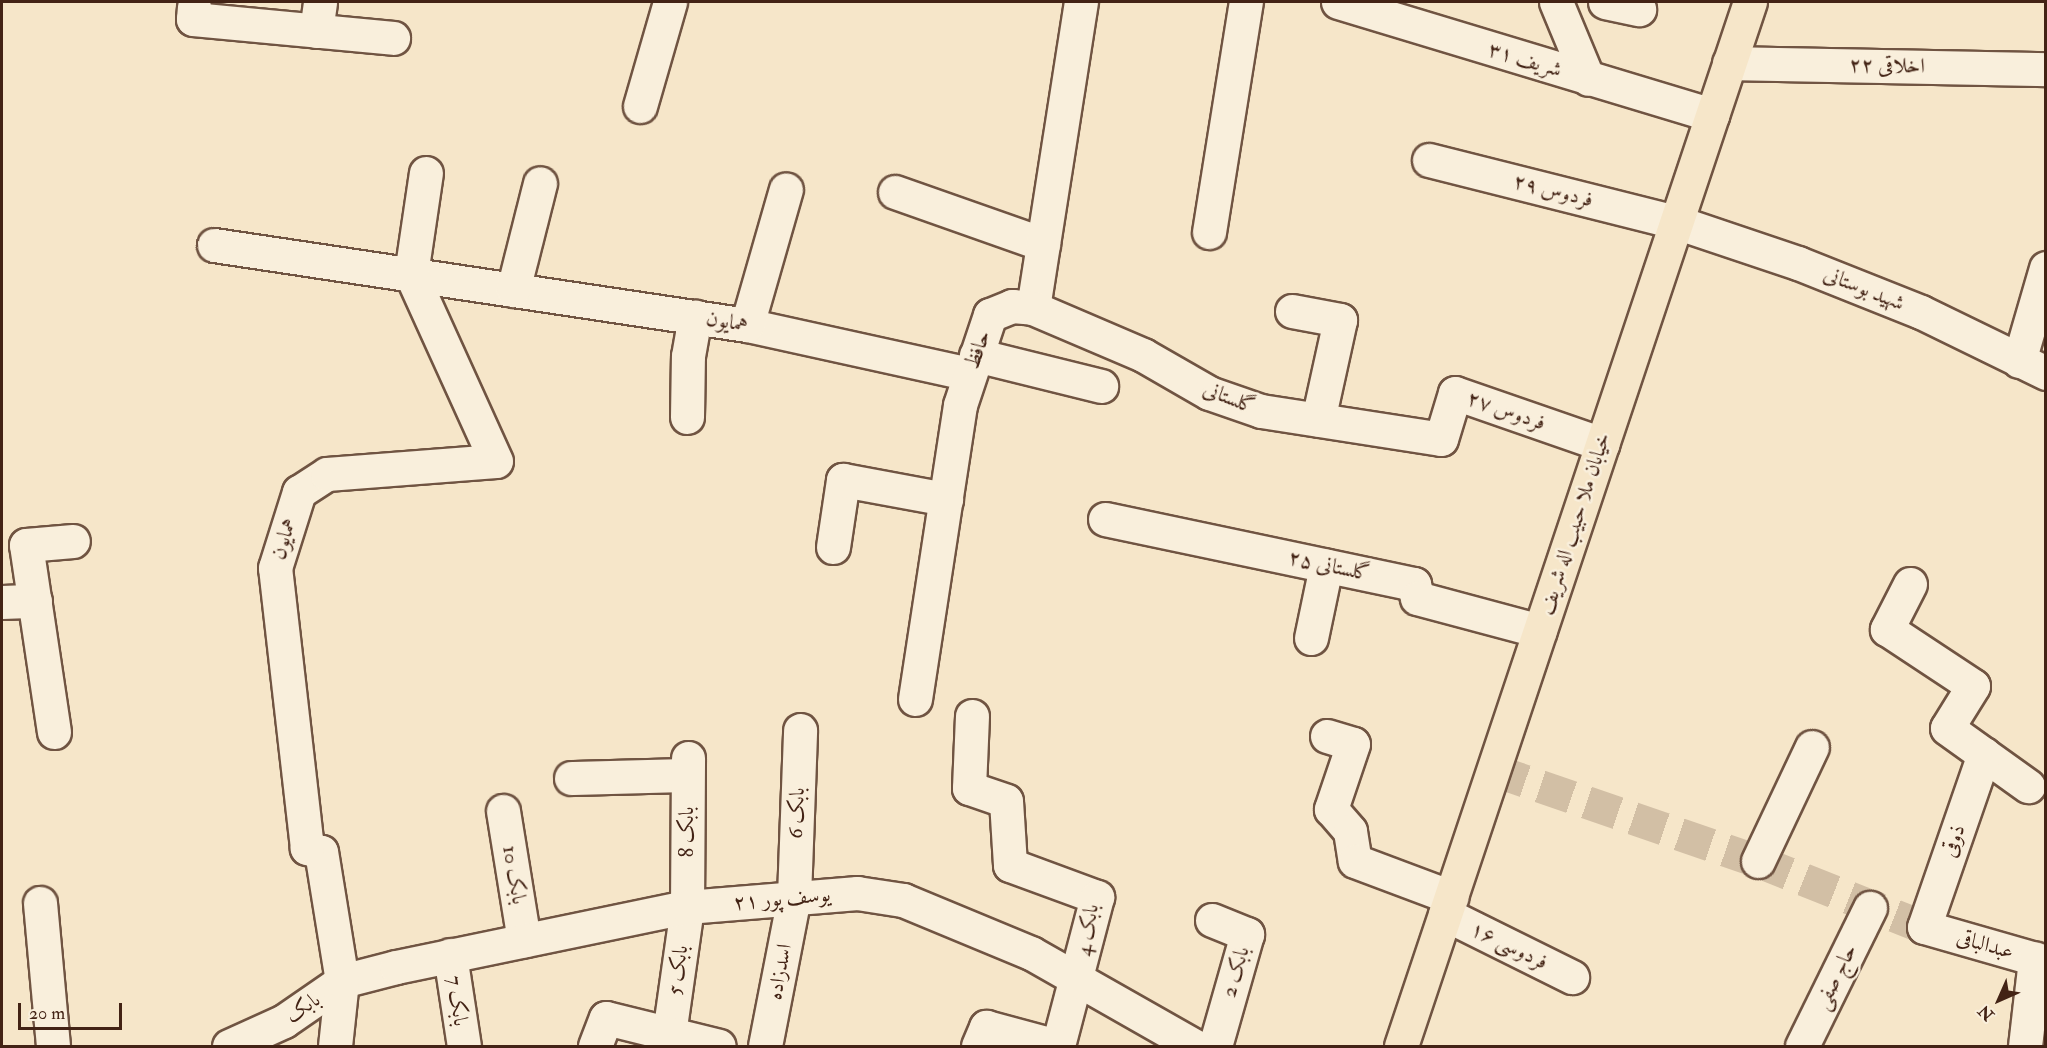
<!DOCTYPE html>
<meta charset="utf-8">
<style>
body{margin:0}
#map{position:relative;width:2047px;height:1048px;overflow:hidden;background:#f6e6c9;font-family:"IM FELL Double Pica",Amiri,serif}
div>[style]{position:absolute}
[style*='--x']{left:calc(var(--x)*1px);top:calc(var(--y)*1px);width:calc(var(--w)*1px);rotate:calc(var(--a)*1deg)}
.minor-tunnel>*{height:33px;margin-top:-16.5px;transform-origin:0;background:repeating-linear-gradient(90deg,#d2bfa5 0 33px,transparent 0 49px)}
.roads{filter:drop-shadow(2px 0 #705442) drop-shadow(-2px 0 #705442) drop-shadow(0 2px #705442) drop-shadow(0 -2px #705442)}
.minor>*{height:33px;margin:-16.5px;padding:0 16.5px;transform-origin:16.5px;border-radius:16.5px;background:#f9efdc}
.major>*{height:33px;margin:-16.5px;padding:0 16.5px;transform-origin:16.5px;border-radius:16.5px;background:#f6e6c9}
span{translate:-50% -50%;white-space:nowrap;text-align:center;line-height:1.15;-webkit-text-stroke:5px #f9efdc;paint-order:stroke}
.street-label{font-size:21px;color:#432315}
.frame{position:absolute;inset:0;border:3px solid #432315;pointer-events:none}
.north{position:absolute;left:1969px;top:970px;width:60px;height:60px;-webkit-text-stroke:4px #f9efdc;paint-order:stroke;rotate:225deg;font-size:16px;font-weight:700;line-height:24px;text-align:center;color:#432315}
.north::after{content:'';display:block;margin:auto;width:21px;height:27px;background:#432315;clip-path:polygon(50% 0,100% 100%,50% 72%,0 100%)}
.scale{position:absolute;left:18px;top:1003px;width:104px;height:27px;box-sizing:border-box;border:3px solid #432315;border-top:0;padding-left:8px;font-size:18px;line-height:21px;white-space:nowrap;color:#432315;-webkit-text-stroke:4px #f9efdc;paint-order:stroke}
</style>
<div id="map">
<div class="minor-tunnel">
<div style="--x:1494;--y:770;--w:279;--a:19"></div>
<div style="--x:1758;--y:861;--w:179;--a:21.7"></div>
</div>
<div class="roads">
<div class="minor">
<div style="--x:1338;--y:2;--w:391;--a:16.8"></div>
<div style="--x:1556;--y:2;--w:83;--a:67.4"></div>
<div style="--x:1605;--y:2;--w:35;--a:12"></div>
<div style="--x:194;--y:7;--w:12;--a:95"></div>
<div style="--x:193;--y:19;--w:201;--a:5.4"></div>
<div style="--x:316;--y:31;--w:29;--a:-82"></div>
<div style="--x:1729;--y:63;--w:317;--a:1.1"></div>
<div style="--x:640;--y:106;--w:108;--a:-73.9"></div>
<div style="--x:1429;--y:160;--w:255;--a:14.1"></div>
<div style="--x:1676;--y:222;--w:129;--a:18.6"></div>
<div style="--x:1798;--y:263;--w:132;--a:21.7"></div>
<div style="--x:1921;--y:312;--w:139;--a:26"></div>
<div style="--x:895;--y:192;--w:157;--a:19.4"></div>
<div style="--x:1209;--y:232;--w:233;--a:-80.9"></div>
<div style="--x:214;--y:245;--w:539;--a:8.54"></div>
<div style="--x:747;--y:325;--w:227;--a:12.4"></div>
<div style="--x:513;--y:290;--w:110;--a:-75.8"></div>
<div style="--x:1033;--y:308;--w:310;--a:-81.1"></div>
<div style="--x:1292;--y:311;--w:49;--a:10.6"></div>
<div style="--x:1340;--y:320;--w:102;--a:102.4"></div>
<div style="--x:747;--y:325;--w:141;--a:-74"></div>
<div style="--x:976;--y:355;--w:129;--a:13.9"></div>
<div style="--x:2019;--y:361;--w:97;--a:-73.8"></div>
<div style="--x:687;--y:417;--w:61;--a:-89.1"></div>
<div style="--x:688;--y:356;--w:40;--a:-80"></div>
<div style="--x:1105;--y:519;--w:316;--a:11.9"></div>
<div style="--x:1414;--y:584;--w:14;--a:78"></div>
<div style="--x:1417;--y:598;--w:127;--a:15"></div>
<div style="--x:833;--y:547;--w:68;--a:-81.5"></div>
<div style="--x:843;--y:480;--w:105;--a:10.5"></div>
<div style="--x:1910;--y:584;--w:51;--a:117.1"></div>
<div style="--x:1887;--y:629;--w:103;--a:33.5"></div>
<div style="--x:1973;--y:686;--w:49;--a:121.8"></div>
<div style="--x:1947;--y:728;--w:100;--a:35.6"></div>
<div style="--x:2;--y:602;--w:33;--a:-2"></div>
<div style="--x:1311;--y:638;--w:74;--a:-78.2"></div>
<div style="--x:915;--y:699;--w:297;--a:-81.3"></div>
<div style="--x:960;--y:405;--w:95;--a:-71.6"></div>
<div style="--x:990;--y:315;--w:24;--a:-22"></div>
<div style="--x:1012;--y:306;--w:21;--a:5"></div>
<div style="--x:1033;--y:308;--w:120;--a:23.1"></div>
<div style="--x:1143;--y:355;--w:76;--a:29.9"></div>
<div style="--x:1209;--y:393;--w:55;--a:19.1"></div>
<div style="--x:1261;--y:411;--w:182;--a:8.8"></div>
<div style="--x:1441;--y:439;--w:48;--a:-73.1"></div>
<div style="--x:1455;--y:393;--w:156;--a:19.1"></div>
<div style="--x:972;--y:716;--w:72;--a:92.4"></div>
<div style="--x:969;--y:788;--w:39;--a:19"></div>
<div style="--x:1006;--y:801;--w:64;--a:86.4"></div>
<div style="--x:1010;--y:865;--w:93;--a:20.2"></div>
<div style="--x:1097;--y:897;--w:154;--a:104.7"></div>
<div style="--x:54;--y:732;--w:189;--a:-98.5"></div>
<div style="--x:26;--y:545;--w:47;--a:-4.9"></div>
<div style="--x:1327;--y:736;--w:27;--a:17"></div>
<div style="--x:1353;--y:744;--w:69;--a:108.7"></div>
<div style="--x:1331;--y:809;--w:29;--a:49"></div>
<div style="--x:1350;--y:831;--w:30;--a:81"></div>
<div style="--x:1355;--y:861;--w:103;--a:20.6"></div>
<div style="--x:1984;--y:754;--w:183;--a:109.1"></div>
<div style="--x:1924;--y:927;--w:127;--a:16"></div>
<div style="--x:571;--y:778;--w:116;--a:-1.5"></div>
<div style="--x:503;--y:811;--w:131;--a:80.8"></div>
<div style="--x:1758;--y:861;--w:126;--a:-64.7"></div>
<div style="--x:40;--y:903;--w:144;--a:84.8"></div>
<div style="--x:1445;--y:914;--w:142;--a:26.4"></div>
<div style="--x:1212;--y:920;--w:38;--a:22"></div>
<div style="--x:1247;--y:934;--w:116;--a:105.9"></div>
<div style="--x:450;--y:955;--w:92;--a:81.3"></div>
<div style="--x:669;--y:1034;--w:128;--a:-81.9"></div>
<div style="--x:687;--y:907;--w:149;--a:-89.6"></div>
<div style="--x:229;--y:1046;--w:60;--a:-24.4"></div>
<div style="--x:284;--y:1021;--w:70;--a:-34.6"></div>
<div style="--x:342;--y:981;--w:56;--a:-14.5"></div>
<div style="--x:396;--y:967;--w:297;--a:-11.7"></div>
<div style="--x:687;--y:907;--w:171;--a:-4.7"></div>
<div style="--x:857;--y:893;--w:47;--a:8.7"></div>
<div style="--x:903;--y:900;--w:139;--a:22.5"></div>
<div style="--x:1031;--y:953;--w:189;--a:29.6"></div>
<div style="--x:335;--y:1046;--w:65;--a:-83.9"></div>
<div style="--x:342;--y:981;--w:131;--a:-99.2"></div>
<div style="--x:321;--y:852;--w:15;--a:-164"></div>
<div style="--x:307;--y:848;--w:282;--a:-96.5"></div>
<div style="--x:275;--y:568;--w:80;--a:-72.5"></div>
<div style="--x:299;--y:492;--w:33;--a:-33"></div>
<div style="--x:327;--y:474;--w:169;--a:-4.4"></div>
<div style="--x:496;--y:461;--w:205;--a:-114.4"></div>
<div style="--x:411;--y:274;--w:102;--a:-81.6"></div>
<div style="--x:595;--y:1046;--w:30;--a:-69"></div>
<div style="--x:606;--y:1018;--w:116;--a:13.9"></div>
<div style="--x:765;--y:1046;--w:152;--a:-79"></div>
<div style="--x:794;--y:897;--w:167;--a:-87.9"></div>
<div style="--x:978;--y:1046;--w:21;--a:-67"></div>
<div style="--x:986;--y:1027;--w:73;--a:15"></div>
<div style="--x:1802;--y:1046;--w:154;--a:-63.8"></div>
<div style="--x:2025;--y:1046;--w:88;--a:-83.4"></div>
</div>
<div class="major">
<div style="--x:1401;--y:1046;--w:1101;--a:-71.52"></div>
</div>
</div>
<div class="street-label">
<span style="left:1525px;top:60px;rotate:17deg">شریف ۳۱</span>
<span style="left:1887px;top:66px;rotate:1deg">اخلاقی ۲۲</span>
<span style="left:1553px;top:191px;rotate:14deg">فردوس ۲۹</span>
<span style="left:1864px;top:289px;rotate:22deg">شهید بوستانی</span>
<span style="left:727px;top:322px;rotate:9deg">همایون</span>
<span style="left:978px;top:350px;rotate:-71deg">حافظ</span>
<span style="left:1229px;top:398px;rotate:22deg">گلستانی</span>
<span style="left:1506px;top:411px;rotate:19deg">فردوس ۲۷</span>
<span style="left:1575px;top:524px;rotate:-72deg">خیابان ملا حبیب اله شریف</span>
<span style="left:284px;top:539px;rotate:-74deg">همایون</span>
<span style="left:1329px;top:566px;rotate:12deg">گلستانی ۲۵</span>
<span style="left:797px;top:813px;rotate:-88deg">بابک 6</span>
<span style="left:687px;top:832px;rotate:-90deg">بابک 8</span>
<span style="left:1954px;top:841px;rotate:-71deg">ذوقی</span>
<span style="left:514px;top:875px;rotate:80deg">بابک 10</span>
<span style="left:782px;top:899px;rotate:-5deg">یوسف پور ۲۱</span>
<span style="left:1088px;top:930px;rotate:-81deg">بابک 4</span>
<span style="left:1985px;top:945px;rotate:16deg">عبدالباقی</span>
<span style="left:1509px;top:946px;rotate:26deg">فردوسی ۱۶</span>
<span style="left:678px;top:970px;rotate:-82deg">بابک 5</span>
<span style="left:780px;top:972px;rotate:-79deg">اسدزاده</span>
<span style="left:1236px;top:972px;rotate:-74deg">بابک 2</span>
<span style="left:1836px;top:977px;rotate:-64deg">حاج صفی</span>
<span style="left:457px;top:1001px;rotate:82deg">بابک 7</span>
<span style="left:303px;top:1008px;rotate:-34deg">بابک</span>
</div>
<div class="frame"></div>
<div class="north">N</div>
<div class="scale">20 m</div>
</div>
